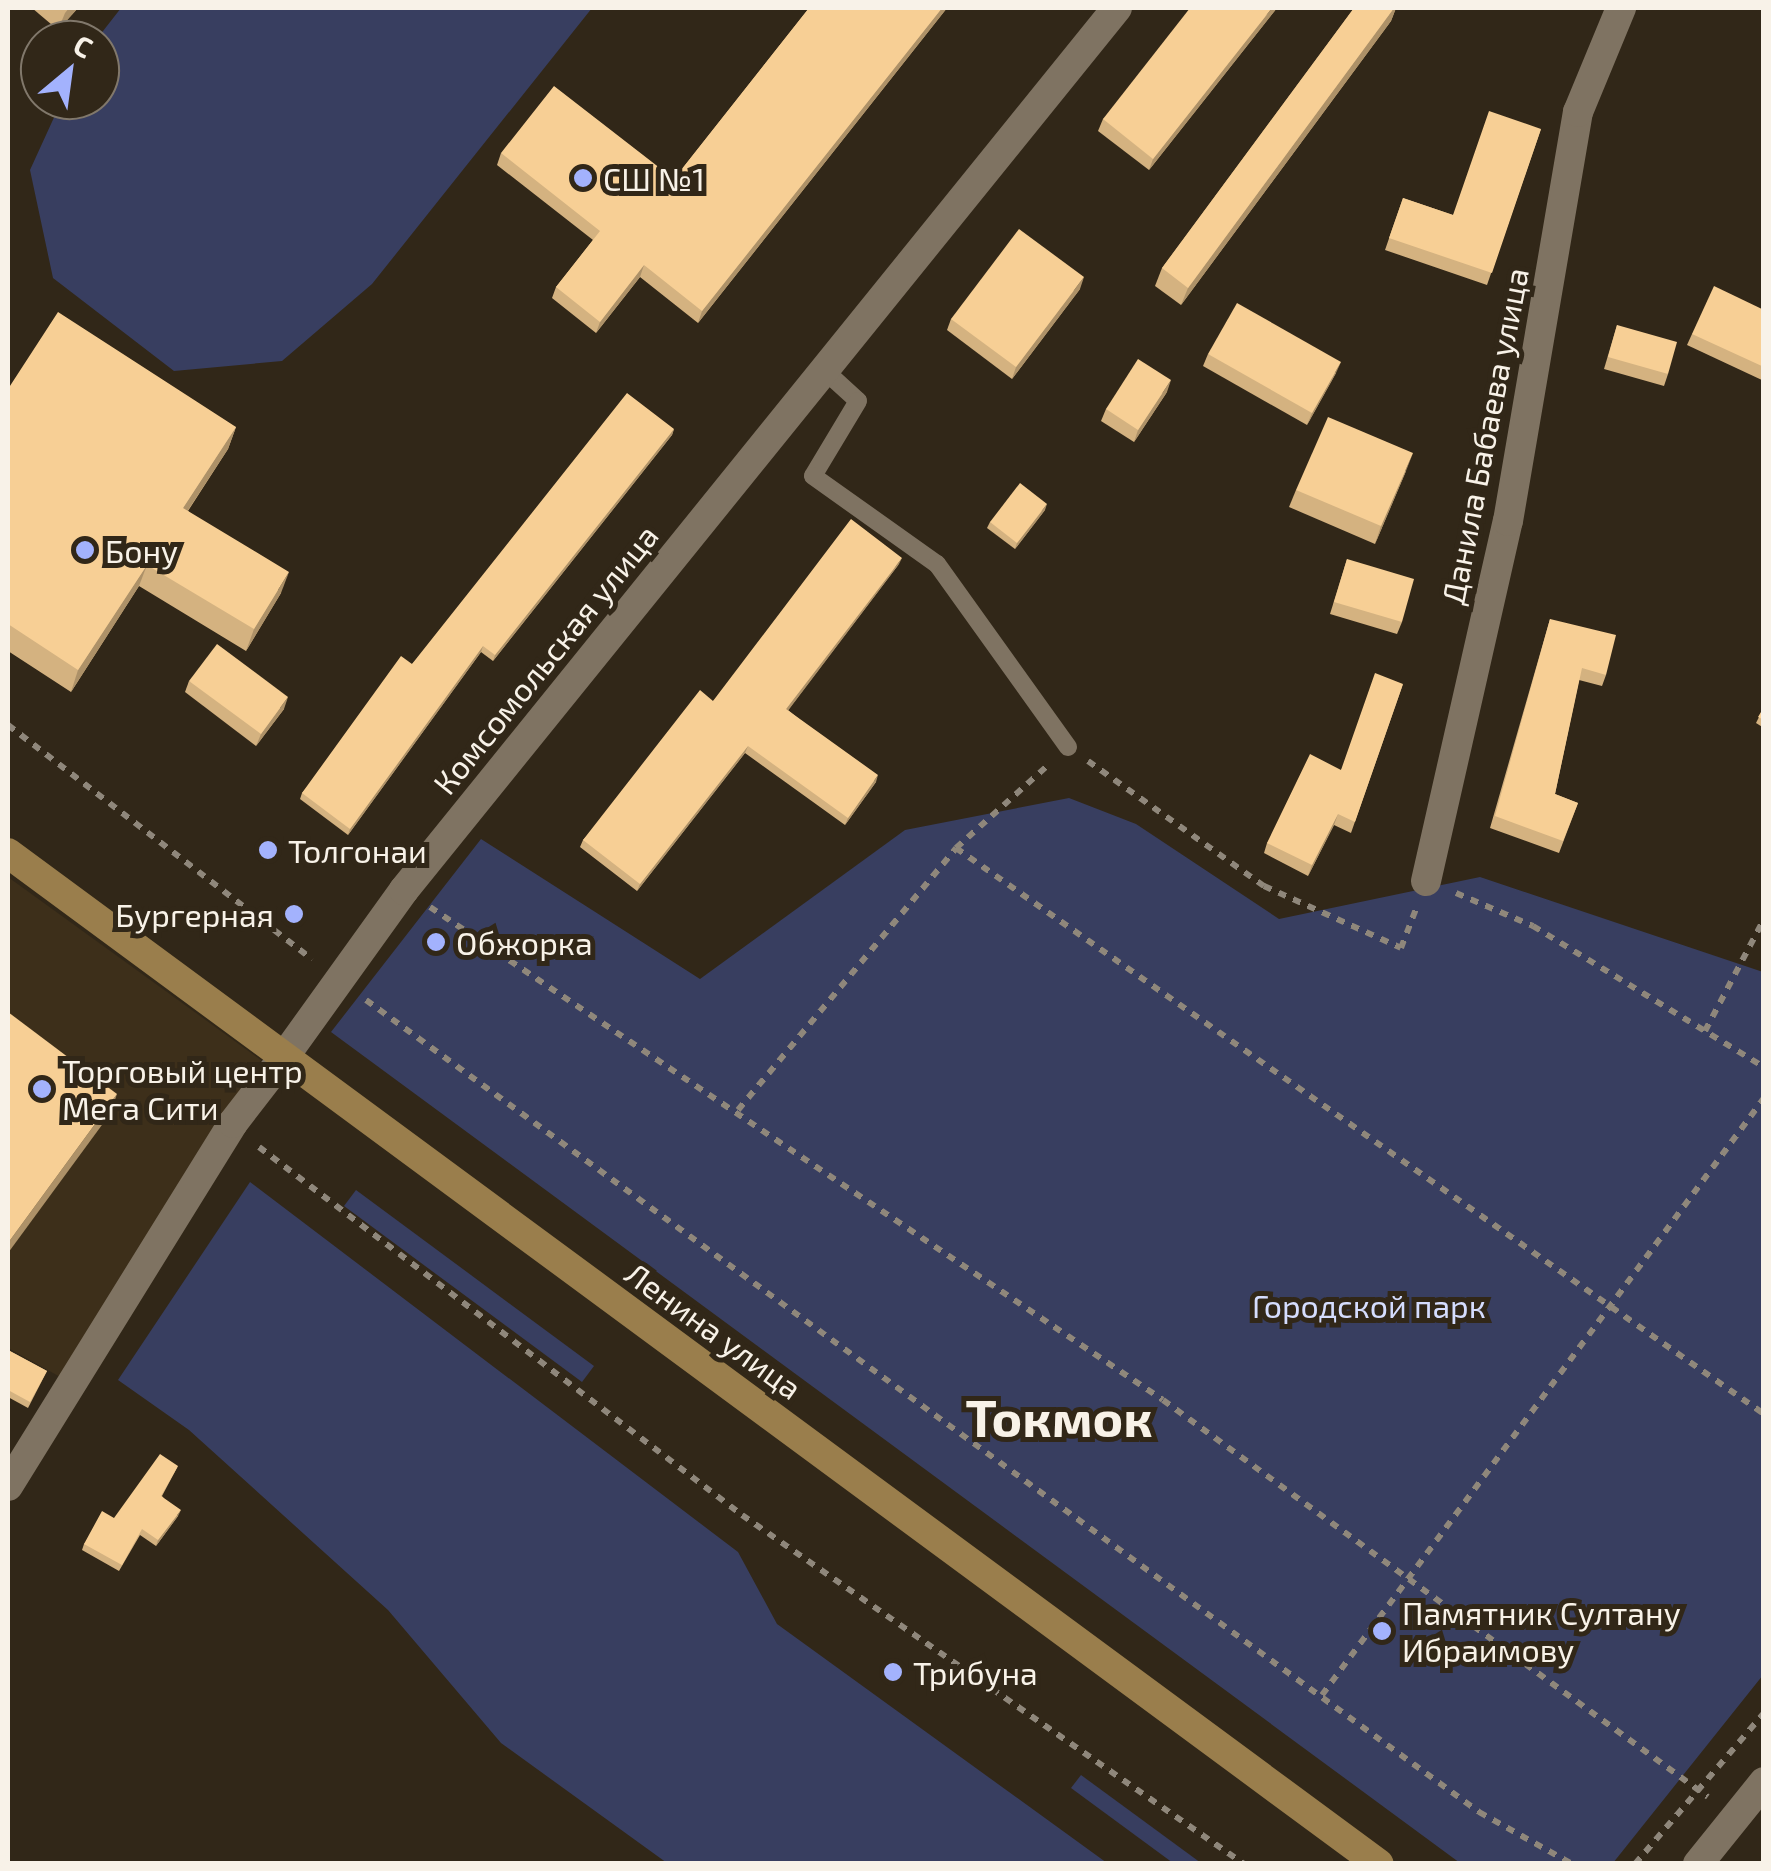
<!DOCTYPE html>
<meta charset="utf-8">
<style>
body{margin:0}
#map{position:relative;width:1771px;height:1871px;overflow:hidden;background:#312718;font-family:"Exo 2",sans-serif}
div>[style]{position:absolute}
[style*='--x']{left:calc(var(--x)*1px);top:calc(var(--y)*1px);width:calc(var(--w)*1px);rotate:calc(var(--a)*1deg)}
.built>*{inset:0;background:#3d2f1a}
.green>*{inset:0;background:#383e60}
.path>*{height:6px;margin-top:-3px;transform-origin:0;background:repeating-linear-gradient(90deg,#8f877b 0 8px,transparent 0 16px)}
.service>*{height:18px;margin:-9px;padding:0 9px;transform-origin:9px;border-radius:9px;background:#7f7362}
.minor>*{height:30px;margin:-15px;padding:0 15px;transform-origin:15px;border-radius:15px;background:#7f7362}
.tertiary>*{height:30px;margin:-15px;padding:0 15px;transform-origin:15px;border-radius:15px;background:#7f7362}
.secondary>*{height:30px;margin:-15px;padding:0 15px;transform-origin:15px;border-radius:15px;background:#9a7e4c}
.wall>*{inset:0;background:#d4b280}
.shaded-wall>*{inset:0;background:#ad9168}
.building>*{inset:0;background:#f7cf95}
.dots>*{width:28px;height:28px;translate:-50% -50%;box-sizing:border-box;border:5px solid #312718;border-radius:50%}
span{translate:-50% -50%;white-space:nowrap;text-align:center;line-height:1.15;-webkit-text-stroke:10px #312718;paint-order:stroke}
.poi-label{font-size:32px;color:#f8f2e8}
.left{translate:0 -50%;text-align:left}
.right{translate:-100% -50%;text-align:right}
.street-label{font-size:32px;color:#f8f2e8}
.park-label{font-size:32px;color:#d5ddfe}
.town-label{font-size:52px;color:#f8f2e8;font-weight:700}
.frame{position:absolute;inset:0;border:10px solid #f8f2e8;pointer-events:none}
.north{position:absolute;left:20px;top:20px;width:100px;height:100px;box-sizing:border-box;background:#312718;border:2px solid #81786b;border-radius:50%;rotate:29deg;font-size:28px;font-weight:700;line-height:40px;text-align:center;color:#f8f2e8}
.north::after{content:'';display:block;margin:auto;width:35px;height:45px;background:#a3b2fd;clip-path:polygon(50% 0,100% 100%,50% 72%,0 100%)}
</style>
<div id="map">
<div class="built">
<div style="clip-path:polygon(8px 877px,261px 1060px,62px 1378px,8px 1348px)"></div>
</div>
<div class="green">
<div style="clip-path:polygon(121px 8px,592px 8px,372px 284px,282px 361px,174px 371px,53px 278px,30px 170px,62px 100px,100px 100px,96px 40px)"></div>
<div style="clip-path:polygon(1069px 798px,1136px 824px,1279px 919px,1480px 877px,1763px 972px,1763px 1675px,1613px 1863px,1460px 1863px,331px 1032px,481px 839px,700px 979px,905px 830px)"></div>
<div style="clip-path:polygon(250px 1182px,738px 1552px,777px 1624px,1107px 1863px,667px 1863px,501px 1743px,388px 1610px,189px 1430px,118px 1380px)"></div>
<div style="clip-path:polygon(356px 1190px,594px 1366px,582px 1382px,344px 1206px)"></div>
<div style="clip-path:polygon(1081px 1775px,1201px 1863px,1173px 1863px,1071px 1788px)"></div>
</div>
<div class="path">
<div style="--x:8;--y:725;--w:384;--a:37.6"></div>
<div style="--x:1088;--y:761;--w:216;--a:35.4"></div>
<div style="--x:1264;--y:886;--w:150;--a:24.3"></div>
<div style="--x:1401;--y:948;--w:42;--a:-69"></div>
<div style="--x:956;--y:848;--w:987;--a:35.01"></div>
<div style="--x:1456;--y:893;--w:84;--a:23.2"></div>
<div style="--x:1533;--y:926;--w:271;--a:31.4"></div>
<div style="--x:430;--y:907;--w:883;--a:33.92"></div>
<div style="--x:1163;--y:1400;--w:674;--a:36.07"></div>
<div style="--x:366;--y:1000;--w:1378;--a:36.11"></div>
<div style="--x:1479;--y:1812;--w:107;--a:29.2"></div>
<div style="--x:1705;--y:1031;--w:127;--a:-62.2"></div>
<div style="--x:738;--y:1110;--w:341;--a:-50.2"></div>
<div style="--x:956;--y:848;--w:122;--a:-42"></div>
<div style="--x:259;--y:1147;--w:607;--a:37.3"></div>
<div style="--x:742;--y:1515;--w:611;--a:34.81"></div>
<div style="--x:1322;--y:1695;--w:743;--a:-53.48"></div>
<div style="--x:1635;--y:1864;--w:199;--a:-49.5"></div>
</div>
<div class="service">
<div style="--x:823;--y:369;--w:47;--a:42.4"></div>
<div style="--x:858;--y:401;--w:87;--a:121"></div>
<div style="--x:813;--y:476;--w:152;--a:35.4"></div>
<div style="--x:937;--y:564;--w:225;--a:54.4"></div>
</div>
<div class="minor">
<div style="--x:1426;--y:881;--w:369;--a:-77.2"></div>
<div style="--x:1508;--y:521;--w:415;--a:-80.3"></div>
<div style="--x:1578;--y:112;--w:113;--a:-67.5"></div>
<div style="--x:8;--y:1486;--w:427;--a:-58.2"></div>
<div style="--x:233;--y:1123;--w:83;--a:-52.3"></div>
</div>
<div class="tertiary">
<div style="--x:284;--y:1057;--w:206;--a:-54.3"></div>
<div style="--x:404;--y:890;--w:1134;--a:-51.05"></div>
<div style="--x:1698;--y:1864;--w:105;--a:-51.2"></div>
</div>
<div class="secondary">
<div style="--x:8;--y:853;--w:1703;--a:36.41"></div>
</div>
<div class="wall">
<div style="clip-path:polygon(32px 8px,78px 8px,58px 30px)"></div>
<div style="clip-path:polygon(809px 8px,947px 8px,698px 323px,640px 277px,596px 333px,552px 298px,556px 287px,593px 240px,497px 165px,501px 153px,674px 179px)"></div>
<div style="clip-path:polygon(1277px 8px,1149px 170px,1098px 131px,1103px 119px)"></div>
<div style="clip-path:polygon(1354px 8px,1396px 8px,1391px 21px,1181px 305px,1155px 286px,1162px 268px)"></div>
<div style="clip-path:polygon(1541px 129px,1487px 285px,1385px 250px,1403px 198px,1453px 215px)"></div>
<div style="clip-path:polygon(1080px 289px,1012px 379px,947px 330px,951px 319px)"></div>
<div style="clip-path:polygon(1764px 310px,1764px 381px,1687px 345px,1692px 334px)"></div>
<div style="clip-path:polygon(1617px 325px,1668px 374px,1664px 386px,1604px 369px)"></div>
<div style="clip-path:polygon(1208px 354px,1336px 373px,1307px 425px,1203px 366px)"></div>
<div style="clip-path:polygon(8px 389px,236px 427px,228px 449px,188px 511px,281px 593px,246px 651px,139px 586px,71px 692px,8px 651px)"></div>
<div style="clip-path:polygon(1167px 392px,1134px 442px,1101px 421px,1106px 409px)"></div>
<div style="clip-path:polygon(674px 429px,672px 435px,493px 661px,481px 652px,348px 835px,300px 799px,302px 793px,412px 664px)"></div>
<div style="clip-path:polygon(1406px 471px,1375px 544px,1289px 507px,1296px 490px)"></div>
<div style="clip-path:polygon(1045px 510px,1015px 549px,987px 528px,990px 522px)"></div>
<div style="clip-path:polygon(1347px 559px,1402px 622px,1397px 634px,1330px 614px)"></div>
<div style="clip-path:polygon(899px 564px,788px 710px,876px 782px,845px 825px,745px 753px,637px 891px,580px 847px,583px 840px,713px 701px)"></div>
<div style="clip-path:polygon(1550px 619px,1606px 675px,1602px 686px,1579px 680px,1555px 794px,1578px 803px,1559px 853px,1490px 828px)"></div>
<div style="clip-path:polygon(189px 681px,284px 709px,256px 746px,185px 692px)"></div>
<div style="clip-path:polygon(1403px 684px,1351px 833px,1334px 825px,1308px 876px,1264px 853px,1267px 843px,1341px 770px)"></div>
<div style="clip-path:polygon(1764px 707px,1764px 728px,1756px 723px)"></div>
<div style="clip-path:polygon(8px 1350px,47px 1371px,28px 1408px,8px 1397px)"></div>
<div style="clip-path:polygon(178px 1466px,162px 1496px,178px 1516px,156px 1546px,140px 1535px,119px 1571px,82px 1550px,84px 1544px)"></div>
</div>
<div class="shaded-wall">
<div style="clip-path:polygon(69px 8px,78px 8px,58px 30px,65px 13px)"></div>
<div style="clip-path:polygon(942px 8px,947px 8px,698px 323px,702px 311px)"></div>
<div style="clip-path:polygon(1272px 8px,1277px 8px,1149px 170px,1153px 159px)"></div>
<div style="clip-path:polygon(1394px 8px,1396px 8px,1391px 21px,1181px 305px,1188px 288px)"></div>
<div style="clip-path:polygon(644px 265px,640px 277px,596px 333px,600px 322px)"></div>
<div style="clip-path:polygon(1084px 277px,1080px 289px,1012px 379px,1016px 367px)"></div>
<div style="clip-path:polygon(1341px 362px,1336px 373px,1307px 425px,1312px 413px)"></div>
<div style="clip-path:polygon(1171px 380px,1167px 392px,1134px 442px,1138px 430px)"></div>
<div style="clip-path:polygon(236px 427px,228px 449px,175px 530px,183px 508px)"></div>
<div style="clip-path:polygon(674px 429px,672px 435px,493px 661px,495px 655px)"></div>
<div style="clip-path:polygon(1413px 453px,1406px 471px,1375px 544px,1381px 526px)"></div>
<div style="clip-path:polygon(1047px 504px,1045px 510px,1015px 549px,1017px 543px)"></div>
<div style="clip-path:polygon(902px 558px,899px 564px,784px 716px,786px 709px)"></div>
<div style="clip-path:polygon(147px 565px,139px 586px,71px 692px,78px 670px)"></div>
<div style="clip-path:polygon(289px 572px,281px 593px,246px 651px,254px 629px)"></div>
<div style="clip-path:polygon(483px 646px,481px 652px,348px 835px,350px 829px)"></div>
<div style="clip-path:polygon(288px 697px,284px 709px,256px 746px,261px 734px)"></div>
<div style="clip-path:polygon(748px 746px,745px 753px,637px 891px,640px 884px)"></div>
<div style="clip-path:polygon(878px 775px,876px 782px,845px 825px,848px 818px)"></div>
<div style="clip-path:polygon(1338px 814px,1334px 825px,1308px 876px,1312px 865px)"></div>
<div style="clip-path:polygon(117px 1094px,110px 1114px,8px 1253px,8px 1243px)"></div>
<div style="clip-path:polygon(181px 1510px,178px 1516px,156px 1546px,158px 1540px)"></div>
</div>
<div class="building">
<div style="clip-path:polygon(809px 8px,942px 8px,702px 311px,644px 265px,600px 322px,556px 287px,600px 231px,501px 153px,554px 86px,674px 179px)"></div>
<div style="clip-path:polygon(1190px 8px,1272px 8px,1153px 159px,1103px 119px)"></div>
<div style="clip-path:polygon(1354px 8px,1394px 8px,1188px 288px,1162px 268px)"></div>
<div style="clip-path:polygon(1489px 111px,1541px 129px,1492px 273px,1389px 238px,1403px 198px,1453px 215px)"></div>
<div style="clip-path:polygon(1019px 229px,1084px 277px,1016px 367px,951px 319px)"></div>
<div style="clip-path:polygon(1714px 286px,1764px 310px,1764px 367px,1692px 334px)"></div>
<div style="clip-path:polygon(1237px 303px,1341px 362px,1312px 413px,1208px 354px)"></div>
<div style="clip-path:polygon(58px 312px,236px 427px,183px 508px,289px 572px,254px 629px,147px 565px,78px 670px,8px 624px,8px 389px)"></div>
<div style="clip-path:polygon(1617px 325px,1677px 342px,1668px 374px,1608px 357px)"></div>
<div style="clip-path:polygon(1138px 359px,1171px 380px,1138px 430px,1106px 409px)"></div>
<div style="clip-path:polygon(627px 393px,674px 429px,495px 655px,483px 646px,350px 829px,302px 793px,401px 656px,412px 664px)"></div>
<div style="clip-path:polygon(1328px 417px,1413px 453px,1381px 526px,1296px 490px)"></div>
<div style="clip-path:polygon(1020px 483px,1047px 504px,1017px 543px,990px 522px)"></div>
<div style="clip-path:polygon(851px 519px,902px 558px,786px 709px,878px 775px,848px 818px,748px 746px,640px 884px,583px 840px,700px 690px,713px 701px)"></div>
<div style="clip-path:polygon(1347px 559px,1414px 579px,1402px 622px,1334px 602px)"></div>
<div style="clip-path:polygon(1550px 619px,1616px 635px,1606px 675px,1582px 668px,1555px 794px,1578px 803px,1563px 841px,1495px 816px)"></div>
<div style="clip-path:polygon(217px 644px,288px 697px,261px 734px,189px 681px)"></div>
<div style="clip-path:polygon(1375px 673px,1403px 684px,1355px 822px,1338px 814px,1312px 865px,1267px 843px,1310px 754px,1341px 770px)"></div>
<div style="clip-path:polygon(1764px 707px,1764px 720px,1758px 717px)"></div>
<div style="clip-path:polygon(8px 1012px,117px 1094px,8px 1243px)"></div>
<div style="clip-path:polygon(8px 1350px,47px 1371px,30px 1402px,8px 1390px)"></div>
<div style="clip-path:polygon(160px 1454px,178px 1466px,161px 1496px,181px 1510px,158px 1540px,142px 1529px,122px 1565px,84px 1544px,102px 1511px,114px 1518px)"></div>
</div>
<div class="dots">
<div style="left:583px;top:178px;background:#a3b2fd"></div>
<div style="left:85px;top:550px;background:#a3b2fd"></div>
<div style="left:268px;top:850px;background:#a3b2fd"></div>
<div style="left:294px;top:914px;background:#a3b2fd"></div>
<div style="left:436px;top:942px;background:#a3b2fd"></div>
<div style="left:42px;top:1089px;background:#a3b2fd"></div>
<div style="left:1382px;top:1631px;background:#a3b2fd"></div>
<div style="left:893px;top:1672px;background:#a3b2fd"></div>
</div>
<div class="poi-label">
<span class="left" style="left:603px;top:178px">СШ №1</span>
<span class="left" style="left:105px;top:550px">Бону</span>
<span class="left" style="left:288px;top:850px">Толгонаи</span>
<span class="right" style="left:274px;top:914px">Бургерная</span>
<span class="left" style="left:456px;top:942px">Обжорка</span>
<span class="left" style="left:62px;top:1089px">Торговый центр<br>Мега Сити</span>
<span class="left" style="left:1402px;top:1631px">Памятник Султану<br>Ибраимову</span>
<span class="left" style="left:913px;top:1672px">Трибуна</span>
</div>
<div class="street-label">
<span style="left:1484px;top:436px;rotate:-79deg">Данила Бабаева улица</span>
<span style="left:545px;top:659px;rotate:-51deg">Комсомольская улица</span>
<span style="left:714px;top:1330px;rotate:36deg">Ленина улица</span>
</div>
<div class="park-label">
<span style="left:1369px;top:1305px">Городской парк</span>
</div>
<div class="town-label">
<span style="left:1059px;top:1417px">Токмок</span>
</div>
<div class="frame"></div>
<div class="north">С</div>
</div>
